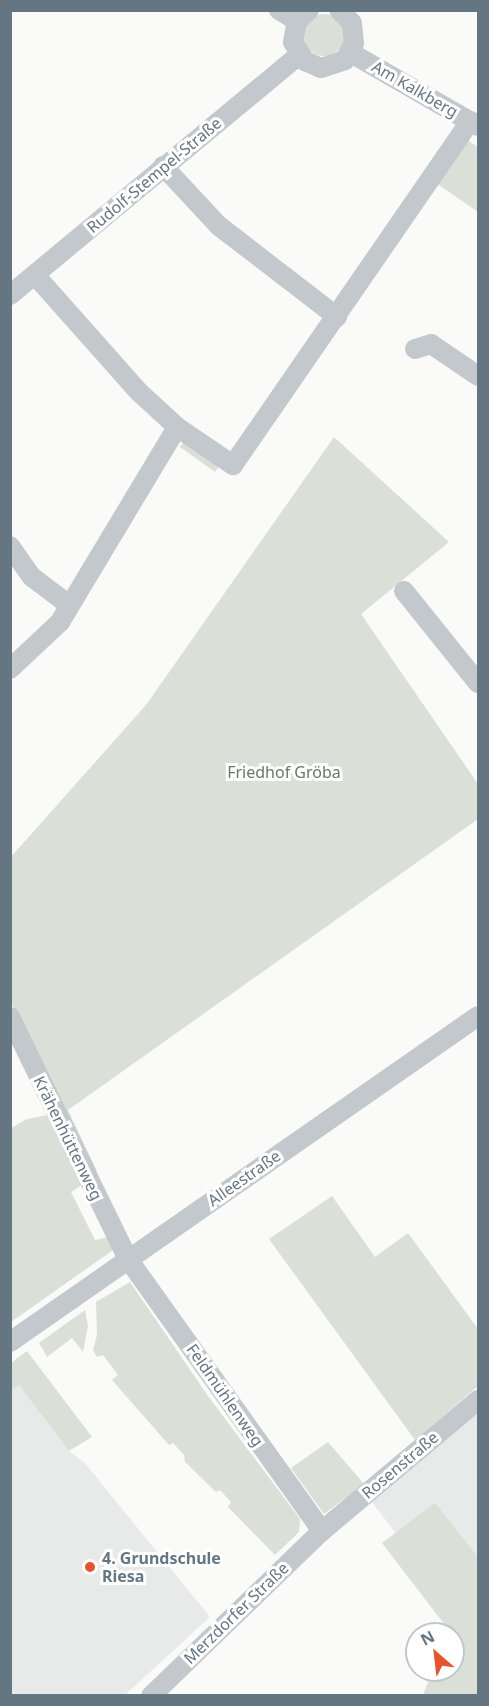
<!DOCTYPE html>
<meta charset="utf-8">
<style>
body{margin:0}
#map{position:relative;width:489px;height:1706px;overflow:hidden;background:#fafaf8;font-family:"Noto Sans",sans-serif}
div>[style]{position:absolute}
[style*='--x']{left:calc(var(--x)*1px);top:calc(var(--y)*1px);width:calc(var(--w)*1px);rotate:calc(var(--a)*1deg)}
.built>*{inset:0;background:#e8e9e9}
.green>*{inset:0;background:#dadfd7}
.round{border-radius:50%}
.minor>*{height:20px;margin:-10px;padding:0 10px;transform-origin:10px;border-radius:10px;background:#c3c8cc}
.dots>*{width:16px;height:16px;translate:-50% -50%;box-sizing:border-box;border:3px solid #fff;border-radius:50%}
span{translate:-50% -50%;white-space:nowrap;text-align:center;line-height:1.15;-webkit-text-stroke:6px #fff;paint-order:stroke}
.street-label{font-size:16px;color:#657683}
.park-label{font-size:16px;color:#687a64}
.poi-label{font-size:16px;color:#657683;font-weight:700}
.left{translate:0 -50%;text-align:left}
.frame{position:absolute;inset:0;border:12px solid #657683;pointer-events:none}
.north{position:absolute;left:405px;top:1622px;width:60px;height:60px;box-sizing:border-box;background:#fff;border:2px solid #c1c8cd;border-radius:50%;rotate:332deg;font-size:16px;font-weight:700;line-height:24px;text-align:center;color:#657683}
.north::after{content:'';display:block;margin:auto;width:21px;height:27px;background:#e4572e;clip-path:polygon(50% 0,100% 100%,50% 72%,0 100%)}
</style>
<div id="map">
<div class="built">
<div style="clip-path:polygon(19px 1384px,69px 1451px,84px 1462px,210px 1617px,125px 1695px,11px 1695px,10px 1391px)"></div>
<div style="clip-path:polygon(478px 1410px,478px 1640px,371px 1501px)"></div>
</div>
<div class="green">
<div class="round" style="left:303px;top:14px;width:42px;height:42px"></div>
<div style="clip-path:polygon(467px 140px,478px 147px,478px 212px,436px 183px)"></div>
<div style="clip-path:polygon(334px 437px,449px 542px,361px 614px,478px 784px,478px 819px,68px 1110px,97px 1171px,92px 1173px,11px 1002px,10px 858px,146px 705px)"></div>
<div style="clip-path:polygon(184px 441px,219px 466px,215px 472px,180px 447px)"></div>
<div style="clip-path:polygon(48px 1115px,82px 1185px,71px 1192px,95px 1240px,109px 1237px,116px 1248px,11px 1322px,11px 1128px,27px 1119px)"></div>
<div style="clip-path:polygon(332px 1196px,375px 1257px,408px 1233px,478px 1329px,478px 1386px,415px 1440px,269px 1239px)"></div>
<div style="clip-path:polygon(130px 1282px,208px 1396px,300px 1519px,299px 1532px,275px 1555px,228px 1507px,231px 1502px,220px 1490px,216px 1492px,185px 1462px,184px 1455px,173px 1443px,169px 1445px,112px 1380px,118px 1375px,103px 1355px,97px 1357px,93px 1350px,97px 1335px,96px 1302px)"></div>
<div style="clip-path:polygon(85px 1310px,88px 1326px,83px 1352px,72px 1338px,47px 1357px,39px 1343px)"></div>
<div style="clip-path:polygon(27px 1351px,92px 1437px,69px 1451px,19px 1385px,11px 1391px,11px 1363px)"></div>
<div style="clip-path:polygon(328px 1442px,364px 1484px,324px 1514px,291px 1468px)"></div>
<div style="clip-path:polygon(435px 1503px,478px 1557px,478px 1695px,423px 1695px,433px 1670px,453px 1670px,453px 1634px,446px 1634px,448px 1629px,382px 1543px)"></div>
</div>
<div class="minor">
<div style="--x:279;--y:10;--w:21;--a:31"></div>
<div style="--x:309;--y:10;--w:16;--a:137"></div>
<div style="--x:297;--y:21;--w:21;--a:101"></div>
<div style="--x:293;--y:42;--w:22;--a:58"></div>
<div style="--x:305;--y:61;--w:17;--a:24"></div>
<div style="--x:321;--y:68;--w:25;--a:-18"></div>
<div style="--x:345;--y:60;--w:19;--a:-62"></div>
<div style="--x:354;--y:43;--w:20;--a:-96"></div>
<div style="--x:352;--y:23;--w:18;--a:-135"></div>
<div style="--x:351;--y:53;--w:146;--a:29.9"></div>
<div style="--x:163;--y:166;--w:82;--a:47"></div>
<div style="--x:219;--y:226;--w:149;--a:37.6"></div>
<div style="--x:35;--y:275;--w:157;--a:48.4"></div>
<div style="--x:139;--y:392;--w:52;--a:42.6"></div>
<div style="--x:177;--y:427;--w:68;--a:34.2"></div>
<div style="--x:233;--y:465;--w:418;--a:-55.4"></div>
<div style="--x:10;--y:295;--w:376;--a:-39.7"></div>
<div style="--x:415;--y:349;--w:17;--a:-17"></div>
<div style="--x:431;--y:344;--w:57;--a:34.2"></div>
<div style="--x:10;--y:546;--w:38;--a:55"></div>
<div style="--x:32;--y:577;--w:46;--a:37.1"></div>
<div style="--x:404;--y:591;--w:118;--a:51.2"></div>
<div style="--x:10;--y:669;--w:69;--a:-43.2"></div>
<div style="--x:60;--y:622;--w:227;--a:-59"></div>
<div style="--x:10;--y:1017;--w:269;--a:64"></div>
<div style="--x:128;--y:1259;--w:334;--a:54.5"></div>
<div style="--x:10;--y:1342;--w:570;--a:-34.86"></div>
<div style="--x:151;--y:1696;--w:238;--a:-44"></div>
<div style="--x:322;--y:1531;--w:204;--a:-40"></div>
</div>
<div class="dots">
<div style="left:90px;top:1567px;background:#e4572e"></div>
</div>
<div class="street-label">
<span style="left:415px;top:89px;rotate:30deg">Am Kalkberg</span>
<span style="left:154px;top:175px;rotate:-40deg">Rudolf-Stempel-Straße</span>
<span style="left:68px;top:1138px;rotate:64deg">Krähenhüttenweg</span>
<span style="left:244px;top:1178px;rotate:-35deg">Alleestraße</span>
<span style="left:225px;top:1395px;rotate:55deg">Feldmühlenweg</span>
<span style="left:400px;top:1465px;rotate:-40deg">Rosenstraße</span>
<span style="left:236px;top:1613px;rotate:-44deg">Merzdorfer Straße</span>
</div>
<div class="park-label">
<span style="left:284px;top:772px">Friedhof Gröba</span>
</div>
<div class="poi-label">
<span class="left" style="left:102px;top:1567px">4. Grundschule<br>Riesa</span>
</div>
<div class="frame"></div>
<div class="north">N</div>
</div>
